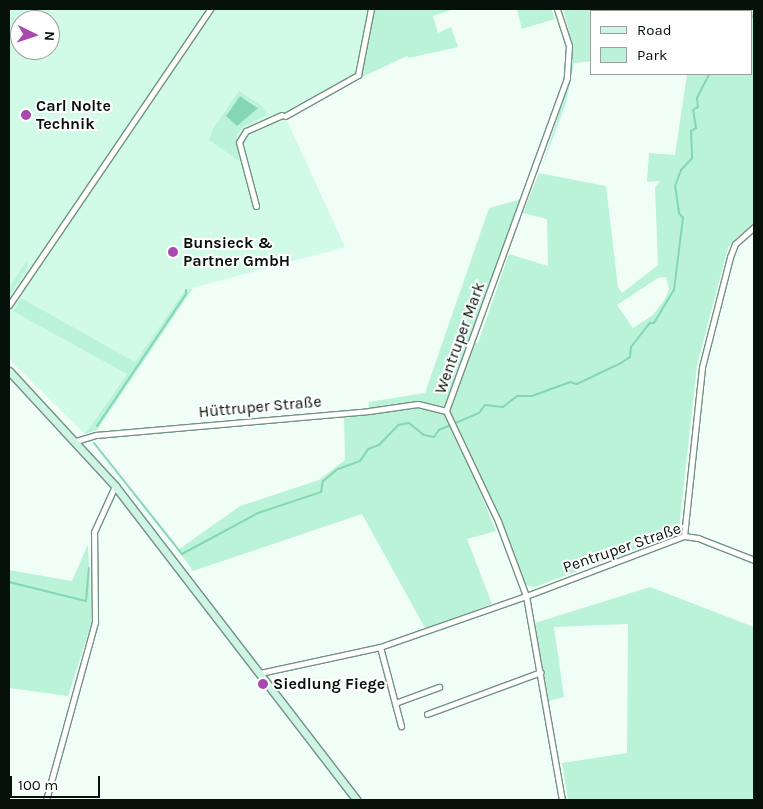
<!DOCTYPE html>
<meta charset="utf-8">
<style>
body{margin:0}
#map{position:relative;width:763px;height:809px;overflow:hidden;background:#f1fef7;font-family:Karla,sans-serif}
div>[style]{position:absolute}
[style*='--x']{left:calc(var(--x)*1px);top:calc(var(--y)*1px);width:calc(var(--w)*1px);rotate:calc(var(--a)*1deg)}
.built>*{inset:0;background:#d2fbe7}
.green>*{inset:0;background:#baf3d8}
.water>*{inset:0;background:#85d6b2}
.stream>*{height:2px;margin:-1px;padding:0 1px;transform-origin:1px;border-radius:1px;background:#85d6b2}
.roads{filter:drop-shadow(1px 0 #749284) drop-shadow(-1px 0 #749284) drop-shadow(0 1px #749284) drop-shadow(0 -1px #749284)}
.street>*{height:5px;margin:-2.5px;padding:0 2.5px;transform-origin:2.5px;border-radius:2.5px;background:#fff}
.secondary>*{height:7px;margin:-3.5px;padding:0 3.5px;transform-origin:3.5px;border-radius:3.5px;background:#cdf4e5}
.dots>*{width:14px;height:14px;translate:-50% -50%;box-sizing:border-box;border:2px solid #fff;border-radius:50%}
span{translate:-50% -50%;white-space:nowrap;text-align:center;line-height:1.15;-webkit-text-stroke:4px #fff;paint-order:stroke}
.poi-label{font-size:16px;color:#06110c;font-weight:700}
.left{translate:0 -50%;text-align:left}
.street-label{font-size:16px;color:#06110c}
.frame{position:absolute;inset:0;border:10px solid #06110c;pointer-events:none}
.legend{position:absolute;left:590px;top:10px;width:162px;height:65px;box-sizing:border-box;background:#fff;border:1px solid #9ba09e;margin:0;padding:6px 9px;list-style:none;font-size:15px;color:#06110c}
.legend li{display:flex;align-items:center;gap:10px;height:25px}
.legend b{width:25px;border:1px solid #9ba09e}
.north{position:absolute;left:10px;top:10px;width:50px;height:50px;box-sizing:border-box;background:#fff;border:1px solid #9ba09e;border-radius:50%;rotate:94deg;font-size:14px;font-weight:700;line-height:20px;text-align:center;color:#06110c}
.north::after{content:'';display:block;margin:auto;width:18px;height:22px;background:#a948b0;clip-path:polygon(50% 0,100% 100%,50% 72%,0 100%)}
.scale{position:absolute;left:10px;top:776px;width:90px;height:22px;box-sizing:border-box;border:2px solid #06110c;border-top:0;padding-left:6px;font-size:15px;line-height:18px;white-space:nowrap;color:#06110c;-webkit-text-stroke:4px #fff;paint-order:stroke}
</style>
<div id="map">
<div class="built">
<div style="clip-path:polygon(evenodd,9px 9px,375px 9px,360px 79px,285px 116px,345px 247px,185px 290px,85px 434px,9px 359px,9px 9px,20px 20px,50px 20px,50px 50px,20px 50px,20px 20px)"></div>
</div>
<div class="green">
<div style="clip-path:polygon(375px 9px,454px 9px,433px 16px,438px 33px,451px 27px,458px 47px,409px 58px,407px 56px,360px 78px)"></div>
<div style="clip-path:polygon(523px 9px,551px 9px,555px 19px,522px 29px,517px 10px)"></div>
<div style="clip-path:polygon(evenodd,563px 9px,754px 9px,754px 223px,734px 240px,728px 248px,697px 365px,679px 528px,670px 536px,535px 587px,525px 585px,475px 467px,471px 470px,496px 531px,467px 539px,492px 604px,425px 628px,362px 514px,193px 571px,178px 550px,240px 506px,319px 480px,345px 460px,344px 417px,368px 414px,369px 402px,425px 393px,489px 208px,522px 199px,471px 342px,478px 343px,509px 254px,548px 266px,547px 219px,523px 213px,539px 173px,606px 186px,618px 287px,622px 293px,658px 265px,655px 188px,660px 181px,647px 182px,649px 153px,675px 155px,687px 74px,752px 74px,752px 11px,592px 11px,592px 61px,574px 63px,566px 103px,541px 170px,570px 78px,573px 47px,563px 9px,666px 277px,669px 289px,665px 299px,653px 315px,633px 328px,617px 305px,658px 278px,666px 277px)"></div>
<div style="clip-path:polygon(evenodd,239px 91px,262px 106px,267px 115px,244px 126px,236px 135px,239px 161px,209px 140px,213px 129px,239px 91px,240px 96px,258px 106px,237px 126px,226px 116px,240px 96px)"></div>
<div style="clip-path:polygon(27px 260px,28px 266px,9px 296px,9px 288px)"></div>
<div style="clip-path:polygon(193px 288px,97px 430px,85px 434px,127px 374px,18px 314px,14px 311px,21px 298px,135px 362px,185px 290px)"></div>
<div style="clip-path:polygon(88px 544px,92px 622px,68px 696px,9px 688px,9px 570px,72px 581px)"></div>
<div style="clip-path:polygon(650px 587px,754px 627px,754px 800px,568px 800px,562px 763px,627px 753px,628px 624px,554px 627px,564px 697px,549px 701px,535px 623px)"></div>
</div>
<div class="water">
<div style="clip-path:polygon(240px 96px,258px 108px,237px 126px,226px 116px)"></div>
</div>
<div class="stream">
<div style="--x:752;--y:17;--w:3;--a:-45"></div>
<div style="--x:97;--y:426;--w:159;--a:-56"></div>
<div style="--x:186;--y:294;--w:4;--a:-90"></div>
<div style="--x:94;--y:443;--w:142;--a:51.6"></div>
<div style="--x:182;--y:554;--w:86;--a:-28.3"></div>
<div style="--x:258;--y:513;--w:66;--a:-18.4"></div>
<div style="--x:321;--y:492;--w:11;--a:-80"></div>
<div style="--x:323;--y:481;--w:19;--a:-39"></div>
<div style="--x:338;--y:469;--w:23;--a:-20"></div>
<div style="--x:360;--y:461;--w:14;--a:-56"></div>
<div style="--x:368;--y:449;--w:12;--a:-20"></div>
<div style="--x:379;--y:445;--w:28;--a:-46"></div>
<div style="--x:398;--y:425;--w:11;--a:-10"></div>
<div style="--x:409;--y:423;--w:19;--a:39"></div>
<div style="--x:424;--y:435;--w:10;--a:11"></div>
<div style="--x:434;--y:437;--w:9;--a:-54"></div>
<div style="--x:439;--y:430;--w:43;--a:-23"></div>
<div style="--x:479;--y:413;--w:10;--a:-53"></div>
<div style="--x:485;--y:405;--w:18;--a:6"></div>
<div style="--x:503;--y:407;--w:18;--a:-38"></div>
<div style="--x:517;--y:396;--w:15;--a:0"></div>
<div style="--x:532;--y:396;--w:40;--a:-20.2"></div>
<div style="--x:570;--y:382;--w:7;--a:16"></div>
<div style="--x:577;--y:384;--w:49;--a:-25.5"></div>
<div style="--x:621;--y:363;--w:11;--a:-34"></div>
<div style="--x:630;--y:357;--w:10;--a:-84"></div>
<div style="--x:631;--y:347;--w:31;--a:-52"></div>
<div style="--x:650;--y:323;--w:4;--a:0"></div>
<div style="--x:654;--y:323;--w:39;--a:-59"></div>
<div style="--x:674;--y:290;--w:73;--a:-82.9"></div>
<div style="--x:683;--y:218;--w:6;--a:-129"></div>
<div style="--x:679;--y:213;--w:27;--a:-98"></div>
<div style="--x:675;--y:186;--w:17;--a:-69"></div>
<div style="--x:681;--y:170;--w:16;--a:-47"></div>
<div style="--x:692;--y:158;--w:27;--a:-92"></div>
<div style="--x:691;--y:131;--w:6;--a:-31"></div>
<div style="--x:696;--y:128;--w:18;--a:-99"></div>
<div style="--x:693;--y:110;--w:6;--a:-31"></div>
<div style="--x:698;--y:107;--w:9;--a:-96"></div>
<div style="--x:697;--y:98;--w:27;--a:-63"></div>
<div style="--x:9;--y:582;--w:79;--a:13.9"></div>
<div style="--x:86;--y:601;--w:33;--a:-85"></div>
</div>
<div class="roads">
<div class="street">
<div style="--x:557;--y:9;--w:39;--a:72"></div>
<div style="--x:569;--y:46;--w:32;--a:94"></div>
<div style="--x:567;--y:78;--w:354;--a:110"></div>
<div style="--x:446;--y:411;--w:122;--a:64.7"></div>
<div style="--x:498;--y:521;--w:80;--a:69.5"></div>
<div style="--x:526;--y:596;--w:207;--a:80"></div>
<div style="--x:285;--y:116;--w:84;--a:-29.3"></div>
<div style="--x:358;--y:75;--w:67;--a:-78.9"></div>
<div style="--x:256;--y:206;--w:66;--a:-104.9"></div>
<div style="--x:239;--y:142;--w:13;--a:-58"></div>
<div style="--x:246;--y:131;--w:39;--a:-24"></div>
<div style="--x:9;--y:305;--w:358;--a:-55.8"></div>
<div style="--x:76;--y:441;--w:21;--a:-17"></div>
<div style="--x:96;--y:435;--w:274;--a:-5"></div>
<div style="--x:369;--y:411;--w:49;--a:-8.1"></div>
<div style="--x:418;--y:404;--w:29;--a:14"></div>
<div style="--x:684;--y:536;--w:170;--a:-83.9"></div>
<div style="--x:702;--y:367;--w:114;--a:-75.7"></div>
<div style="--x:730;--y:257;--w:14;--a:-69"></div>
<div style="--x:735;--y:244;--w:25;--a:-42"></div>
<div style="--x:380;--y:647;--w:82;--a:75.1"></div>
<div style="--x:260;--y:673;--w:123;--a:-12.2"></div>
<div style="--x:380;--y:647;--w:155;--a:-19.3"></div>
<div style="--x:526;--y:596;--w:169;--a:-20.8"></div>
<div style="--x:684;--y:536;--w:14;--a:8"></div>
<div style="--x:698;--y:538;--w:60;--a:21.4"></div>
<div style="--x:395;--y:703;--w:47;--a:-20"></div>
<div style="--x:427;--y:714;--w:121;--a:-20.2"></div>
<div style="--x:46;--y:800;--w:185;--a:-74.6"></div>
<div style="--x:95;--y:622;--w:90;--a:-90.6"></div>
<div style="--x:94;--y:532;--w:51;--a:-65.5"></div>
</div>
<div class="secondary">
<div style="--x:9;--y:371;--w:156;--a:47.3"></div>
<div style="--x:115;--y:486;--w:396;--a:52.4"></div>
</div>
</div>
<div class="dots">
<div style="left:26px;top:115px;background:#a948b0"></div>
<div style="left:173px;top:252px;background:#a948b0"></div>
<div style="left:263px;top:684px;background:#a948b0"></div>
</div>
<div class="poi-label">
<span class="left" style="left:36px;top:115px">Carl Nolte<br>Technik</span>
<span class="left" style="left:183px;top:252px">Bunsieck &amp;<br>Partner GmbH</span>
<span class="left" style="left:273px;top:684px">Siedlung Fiege</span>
</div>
<div class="street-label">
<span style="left:460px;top:338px;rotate:-70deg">Wentruper Mark</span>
<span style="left:260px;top:407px;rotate:-5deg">Hüttruper Straße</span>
<span style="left:622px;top:548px;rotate:-19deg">Pentruper Straße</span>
</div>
<div class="frame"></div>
<ul class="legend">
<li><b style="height:6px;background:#cdf4e5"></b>Road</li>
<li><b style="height:14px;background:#baf3d8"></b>Park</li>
</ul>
<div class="north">N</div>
<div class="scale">100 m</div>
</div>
